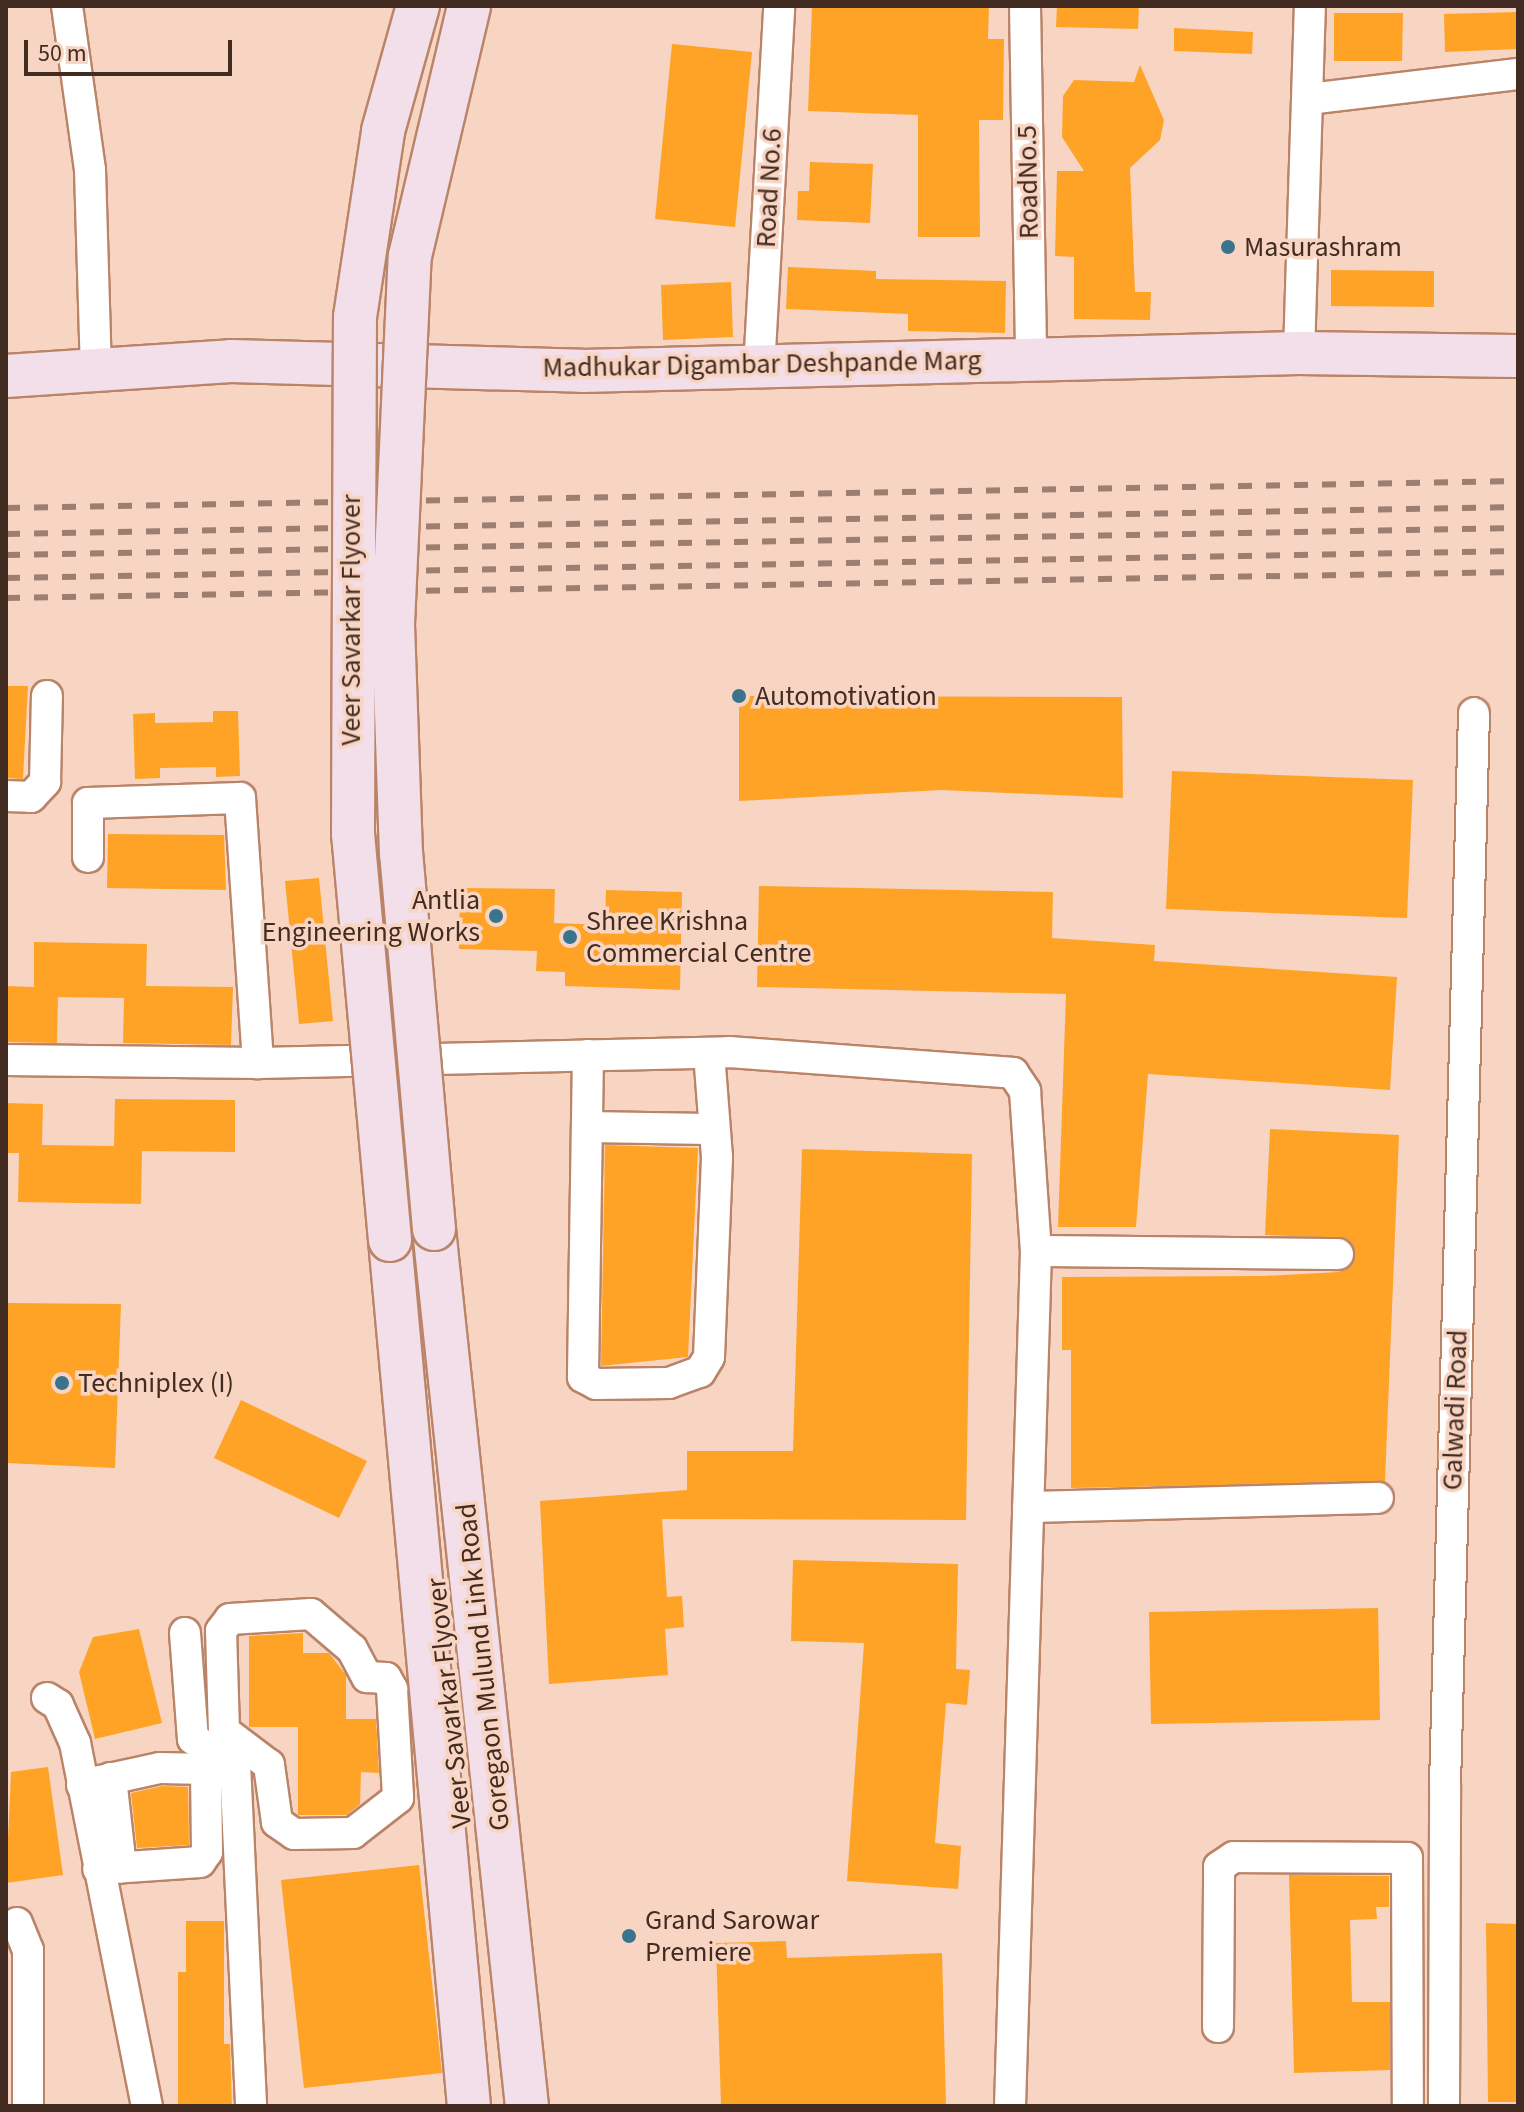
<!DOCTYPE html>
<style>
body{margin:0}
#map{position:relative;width:1524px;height:2112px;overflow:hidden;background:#f8d4c3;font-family:"Source Sans 3",sans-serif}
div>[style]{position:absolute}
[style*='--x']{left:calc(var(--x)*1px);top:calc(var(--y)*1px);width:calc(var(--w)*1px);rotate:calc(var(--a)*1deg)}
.building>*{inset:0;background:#ffa327}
.roads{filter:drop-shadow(2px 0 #ba8469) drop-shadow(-2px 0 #ba8469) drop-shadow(0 2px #ba8469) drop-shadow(0 -2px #ba8469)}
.street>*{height:30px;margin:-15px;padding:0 15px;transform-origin:15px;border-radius:15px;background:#fff}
.secondary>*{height:42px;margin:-21px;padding:0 21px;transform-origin:21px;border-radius:21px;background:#f3dfe9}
.rail>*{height:6px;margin-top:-3px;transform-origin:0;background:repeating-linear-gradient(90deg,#9c7f71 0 14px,transparent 0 28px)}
.bridges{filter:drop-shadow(2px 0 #ba8469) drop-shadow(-2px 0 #ba8469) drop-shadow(0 2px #ba8469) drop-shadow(0 -2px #ba8469)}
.secondary-bridge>*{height:42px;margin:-21px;padding:0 21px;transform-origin:21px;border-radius:21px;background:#f3dfe9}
.dots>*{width:22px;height:22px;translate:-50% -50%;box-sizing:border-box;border:4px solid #f8d4c3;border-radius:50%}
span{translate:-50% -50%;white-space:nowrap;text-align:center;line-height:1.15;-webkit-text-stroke:7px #f8d4c3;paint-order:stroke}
.street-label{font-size:28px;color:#422c21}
.poi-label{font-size:28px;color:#422c21}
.left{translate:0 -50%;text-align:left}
.right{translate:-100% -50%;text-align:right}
.frame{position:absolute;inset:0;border:8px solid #422c21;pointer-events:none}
.scale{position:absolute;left:24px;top:40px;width:208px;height:36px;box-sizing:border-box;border:4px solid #422c21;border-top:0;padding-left:10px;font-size:24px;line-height:28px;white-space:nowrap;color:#422c21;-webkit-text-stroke:6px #f8d4c3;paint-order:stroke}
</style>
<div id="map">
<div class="building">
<div style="clip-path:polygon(812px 6px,989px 6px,988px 39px,1004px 39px,1003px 120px,979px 120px,980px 237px,918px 237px,918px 115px,808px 111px)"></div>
<div style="clip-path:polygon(1057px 6px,1139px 6px,1138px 29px,1056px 27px)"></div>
<div style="clip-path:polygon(1518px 12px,1518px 49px,1445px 52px,1444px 14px)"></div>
<div style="clip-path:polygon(1334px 13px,1403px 13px,1402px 61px,1334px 61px)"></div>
<div style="clip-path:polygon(1174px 28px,1253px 32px,1252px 54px,1174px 51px)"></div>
<div style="clip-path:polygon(672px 44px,752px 52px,735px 227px,655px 219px)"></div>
<div style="clip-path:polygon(1140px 65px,1164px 120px,1160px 140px,1130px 168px,1135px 292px,1151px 292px,1150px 320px,1074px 319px,1074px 257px,1055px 256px,1057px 171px,1084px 171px,1062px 137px,1063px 96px,1074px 80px,1134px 82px)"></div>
<div style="clip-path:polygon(810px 162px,873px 164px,870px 223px,797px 220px,798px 191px,809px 191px)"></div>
<div style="clip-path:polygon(788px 267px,876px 271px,876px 279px,1006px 281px,1005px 333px,908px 331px,908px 314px,786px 309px)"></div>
<div style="clip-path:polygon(1331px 270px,1434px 271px,1434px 307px,1331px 306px)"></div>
<div style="clip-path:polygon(731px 282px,733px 337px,663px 340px,661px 285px)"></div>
<div style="clip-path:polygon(6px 686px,28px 686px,23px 779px,6px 778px)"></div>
<div style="clip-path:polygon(739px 696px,1122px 697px,1123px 798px,941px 790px,739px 801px)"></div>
<div style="clip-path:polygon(213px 711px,238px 711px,240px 776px,216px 777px,216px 767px,160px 768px,160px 778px,135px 779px,133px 714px,155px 713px,155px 723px,213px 722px)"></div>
<div style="clip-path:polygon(1172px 771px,1413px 780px,1407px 918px,1166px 909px)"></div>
<div style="clip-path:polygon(108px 834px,224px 835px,226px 890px,107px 888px)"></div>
<div style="clip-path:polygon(319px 878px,333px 1021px,299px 1024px,285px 881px)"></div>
<div style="clip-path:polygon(759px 886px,1053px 892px,1052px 938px,1155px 945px,1154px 961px,1397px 977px,1390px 1090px,1148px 1074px,1136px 1227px,1058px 1227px,1066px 994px,757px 987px)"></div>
<div style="clip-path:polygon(460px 888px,555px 889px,554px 923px,605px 925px,606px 890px,682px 892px,680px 990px,565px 986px,565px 972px,536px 971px,537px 951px,459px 949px)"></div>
<div style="clip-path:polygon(34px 942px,147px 944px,146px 986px,233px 987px,231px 1045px,123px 1043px,124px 998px,58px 997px,57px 1043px,6px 1042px,6px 986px,34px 987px)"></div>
<div style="clip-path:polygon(115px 1099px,235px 1100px,235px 1152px,142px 1151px,141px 1204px,18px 1202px,19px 1153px,6px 1153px,6px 1103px,43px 1104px,42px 1145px,114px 1146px)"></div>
<div style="clip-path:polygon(1270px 1129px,1399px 1135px,1385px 1482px,1071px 1488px,1071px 1350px,1062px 1350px,1062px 1277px,1263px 1276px,1339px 1272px,1354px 1262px,1346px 1238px,1265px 1235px)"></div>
<div style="clip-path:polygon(605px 1145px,698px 1148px,688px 1357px,601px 1366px)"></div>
<div style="clip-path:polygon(802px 1149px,972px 1154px,966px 1520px,662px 1519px,667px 1597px,682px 1596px,684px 1627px,665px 1629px,668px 1675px,549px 1684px,540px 1501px,687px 1490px,687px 1451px,793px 1451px)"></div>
<div style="clip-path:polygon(6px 1303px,121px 1304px,115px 1468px,6px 1463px)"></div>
<div style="clip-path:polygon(241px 1400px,367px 1461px,339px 1518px,214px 1458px)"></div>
<div style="clip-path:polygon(793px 1560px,958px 1564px,956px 1669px,970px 1670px,967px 1705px,946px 1703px,935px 1843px,961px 1846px,958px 1889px,847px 1881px,864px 1643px,791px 1641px)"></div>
<div style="clip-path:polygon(1378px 1608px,1380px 1720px,1151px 1724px,1149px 1612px)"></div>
<div style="clip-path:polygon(139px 1629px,162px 1723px,95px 1739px,79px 1672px,93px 1637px)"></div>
<div style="clip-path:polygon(303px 1633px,303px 1653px,329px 1653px,346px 1675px,346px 1719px,376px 1719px,379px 1773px,361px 1772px,360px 1804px,347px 1815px,298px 1815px,298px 1727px,249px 1727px,249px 1636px)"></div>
<div style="clip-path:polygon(48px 1767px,63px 1875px,6px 1883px,11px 1772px)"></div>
<div style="clip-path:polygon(162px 1786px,188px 1787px,189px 1845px,137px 1848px,131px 1793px)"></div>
<div style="clip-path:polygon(419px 1865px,442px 2073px,304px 2088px,281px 1880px)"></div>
<div style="clip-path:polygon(1289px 1875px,1389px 1876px,1389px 1907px,1376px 1907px,1377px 1919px,1350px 1920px,1352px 2002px,1390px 2002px,1390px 2070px,1294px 2073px)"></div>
<div style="clip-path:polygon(186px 1921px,224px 1921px,224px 2044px,230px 2044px,232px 2106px,178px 2106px,178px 1972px,186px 1972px)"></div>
<div style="clip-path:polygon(1486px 1923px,1518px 1924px,1518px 2102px,1488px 2102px)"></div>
<div style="clip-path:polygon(786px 1941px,787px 1958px,942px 1953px,946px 2106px,721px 2106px,716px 1943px)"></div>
</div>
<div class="roads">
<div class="street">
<div style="--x:67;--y:6;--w:166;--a:82"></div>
<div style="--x:90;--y:170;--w:201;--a:88.3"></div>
<div style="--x:1025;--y:6;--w:352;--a:89"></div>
<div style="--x:1308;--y:99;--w:211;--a:-6.8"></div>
<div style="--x:1299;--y:353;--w:347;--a:-88.2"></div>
<div style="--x:759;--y:369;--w:364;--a:-86.8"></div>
<div style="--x:6;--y:796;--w:25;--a:2"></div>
<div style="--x:31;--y:797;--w:21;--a:-47"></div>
<div style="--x:45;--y:782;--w:86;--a:-88.7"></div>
<div style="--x:88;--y:857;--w:54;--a:-90"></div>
<div style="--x:88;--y:803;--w:152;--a:-1.9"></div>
<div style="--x:240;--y:798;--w:266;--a:86.1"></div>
<div style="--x:588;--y:1055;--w:322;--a:90.9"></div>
<div style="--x:583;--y:1377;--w:15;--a:28"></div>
<div style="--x:596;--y:1384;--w:73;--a:-0.8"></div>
<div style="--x:669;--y:1383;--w:33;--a:-20"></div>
<div style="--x:700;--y:1372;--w:17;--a:-59"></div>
<div style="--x:709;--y:1357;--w:200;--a:-87.7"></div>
<div style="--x:717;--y:1157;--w:104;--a:-94.4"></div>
<div style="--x:6;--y:1060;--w:252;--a:0.7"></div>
<div style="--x:258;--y:1063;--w:471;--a:-1.3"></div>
<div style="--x:729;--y:1052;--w:285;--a:4.2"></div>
<div style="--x:1013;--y:1073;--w:22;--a:56"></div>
<div style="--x:1025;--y:1091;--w:160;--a:86.1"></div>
<div style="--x:1036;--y:1251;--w:855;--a:91.74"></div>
<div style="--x:587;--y:1127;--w:123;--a:0.9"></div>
<div style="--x:1036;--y:1251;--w:302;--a:0.6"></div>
<div style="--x:1028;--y:1507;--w:350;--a:-1.5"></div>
<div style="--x:311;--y:1614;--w:54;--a:40.5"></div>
<div style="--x:352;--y:1649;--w:32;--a:62"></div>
<div style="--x:367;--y:1677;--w:19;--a:3"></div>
<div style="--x:386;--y:1678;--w:13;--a:61"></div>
<div style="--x:392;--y:1689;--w:109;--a:86.8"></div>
<div style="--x:398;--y:1798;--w:57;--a:142.1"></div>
<div style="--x:353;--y:1833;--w:59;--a:179"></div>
<div style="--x:294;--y:1834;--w:21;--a:-145"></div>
<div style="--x:277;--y:1822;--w:58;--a:-98"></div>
<div style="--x:269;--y:1765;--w:56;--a:-142.9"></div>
<div style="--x:224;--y:1731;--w:100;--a:-91.7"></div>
<div style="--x:221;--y:1631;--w:15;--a:-53"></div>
<div style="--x:230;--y:1619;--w:81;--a:-3.5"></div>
<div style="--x:185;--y:1633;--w:106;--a:85.7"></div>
<div style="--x:193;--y:1739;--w:49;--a:30.8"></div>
<div style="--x:235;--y:1764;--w:342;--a:87.3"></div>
<div style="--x:47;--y:1698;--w:13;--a:32"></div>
<div style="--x:58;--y:1705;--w:42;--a:65.9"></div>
<div style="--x:75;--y:1743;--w:370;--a:78.8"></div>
<div style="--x:111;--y:1778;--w:90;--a:83.6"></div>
<div style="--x:82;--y:1785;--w:80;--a:-12.3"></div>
<div style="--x:160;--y:1768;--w:46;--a:1.2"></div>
<div style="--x:206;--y:1769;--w:83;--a:89.3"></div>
<div style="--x:207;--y:1852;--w:12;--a:125"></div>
<div style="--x:200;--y:1862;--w:102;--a:176.1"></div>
<div style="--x:17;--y:1923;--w:29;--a:68"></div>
<div style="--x:28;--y:1950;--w:156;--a:90"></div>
<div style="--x:1218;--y:2027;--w:160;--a:-89.6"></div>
<div style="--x:1219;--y:1867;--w:18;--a:-34"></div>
<div style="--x:1234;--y:1857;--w:173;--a:0.3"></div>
<div style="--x:1407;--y:1858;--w:248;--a:89.8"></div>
<div style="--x:1444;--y:2106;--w:321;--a:-89.8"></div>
<div style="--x:1445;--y:1785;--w:1072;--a:-88.45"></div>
</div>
<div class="secondary">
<div style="--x:6;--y:376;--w:225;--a:-3.8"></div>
<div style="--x:231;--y:361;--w:351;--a:1.6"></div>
<div style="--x:582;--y:371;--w:717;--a:-1.44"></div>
<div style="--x:1299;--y:353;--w:219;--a:0.8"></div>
<div style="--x:434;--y:1229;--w:882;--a:83.95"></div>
<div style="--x:390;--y:1240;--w:870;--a:84.79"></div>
</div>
</div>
<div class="rail">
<div style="--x:6;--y:508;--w:1512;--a:-1.02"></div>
<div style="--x:6;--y:534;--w:1512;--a:-1.02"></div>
<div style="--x:6;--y:555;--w:1512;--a:-1.02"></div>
<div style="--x:6;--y:578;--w:1512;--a:-1.02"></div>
<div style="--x:6;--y:598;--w:1512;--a:-0.99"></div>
</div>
<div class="bridges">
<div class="secondary-bridge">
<div style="--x:434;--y:1229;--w:376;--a:-95"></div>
<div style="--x:401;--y:854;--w:230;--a:-92"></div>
<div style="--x:393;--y:624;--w:368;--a:-87.4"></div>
<div style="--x:410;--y:256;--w:257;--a:-76.7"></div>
<div style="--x:390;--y:1240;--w:408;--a:-95.2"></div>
<div style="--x:353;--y:834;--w:517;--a:-89.78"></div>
<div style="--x:355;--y:317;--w:188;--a:-81.4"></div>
<div style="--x:383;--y:131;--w:130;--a:-74.4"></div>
</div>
</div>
<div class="dots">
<div style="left:1228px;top:247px;background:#39748c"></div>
<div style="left:739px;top:696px;background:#39748c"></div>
<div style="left:496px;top:916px;background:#39748c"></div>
<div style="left:570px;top:937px;background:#39748c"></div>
<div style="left:62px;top:1383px;background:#39748c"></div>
<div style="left:629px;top:1936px;background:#39748c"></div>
</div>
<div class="street-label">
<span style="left:1028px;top:182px;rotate:-91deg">RoadNo.5</span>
<span style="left:769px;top:188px;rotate:-87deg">Road No.6</span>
<span style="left:762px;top:364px;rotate:-1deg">Madhukar Digambar Deshpande Marg</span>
<span style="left:351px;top:620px;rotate:-90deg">Veer Savarkar Flyover</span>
<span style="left:1455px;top:1410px;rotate:-88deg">Galwadi Road</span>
<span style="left:483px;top:1667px;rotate:-96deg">Goregaon Mulund Link Road</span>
<span style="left:449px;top:1703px;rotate:-96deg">Veer Savarkar Flyover</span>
</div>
<div class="poi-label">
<span class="left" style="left:1244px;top:247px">Masurashram</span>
<span class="left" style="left:755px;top:696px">Automotivation</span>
<span class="right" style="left:480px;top:916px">Antlia<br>Engineering Works</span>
<span class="left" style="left:586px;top:937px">Shree Krishna<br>Commercial Centre</span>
<span class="left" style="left:78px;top:1383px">Techniplex (I)</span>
<span class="left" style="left:645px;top:1936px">Grand Sarowar<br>Premiere</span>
</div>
<div class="frame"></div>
<div class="scale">50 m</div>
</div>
